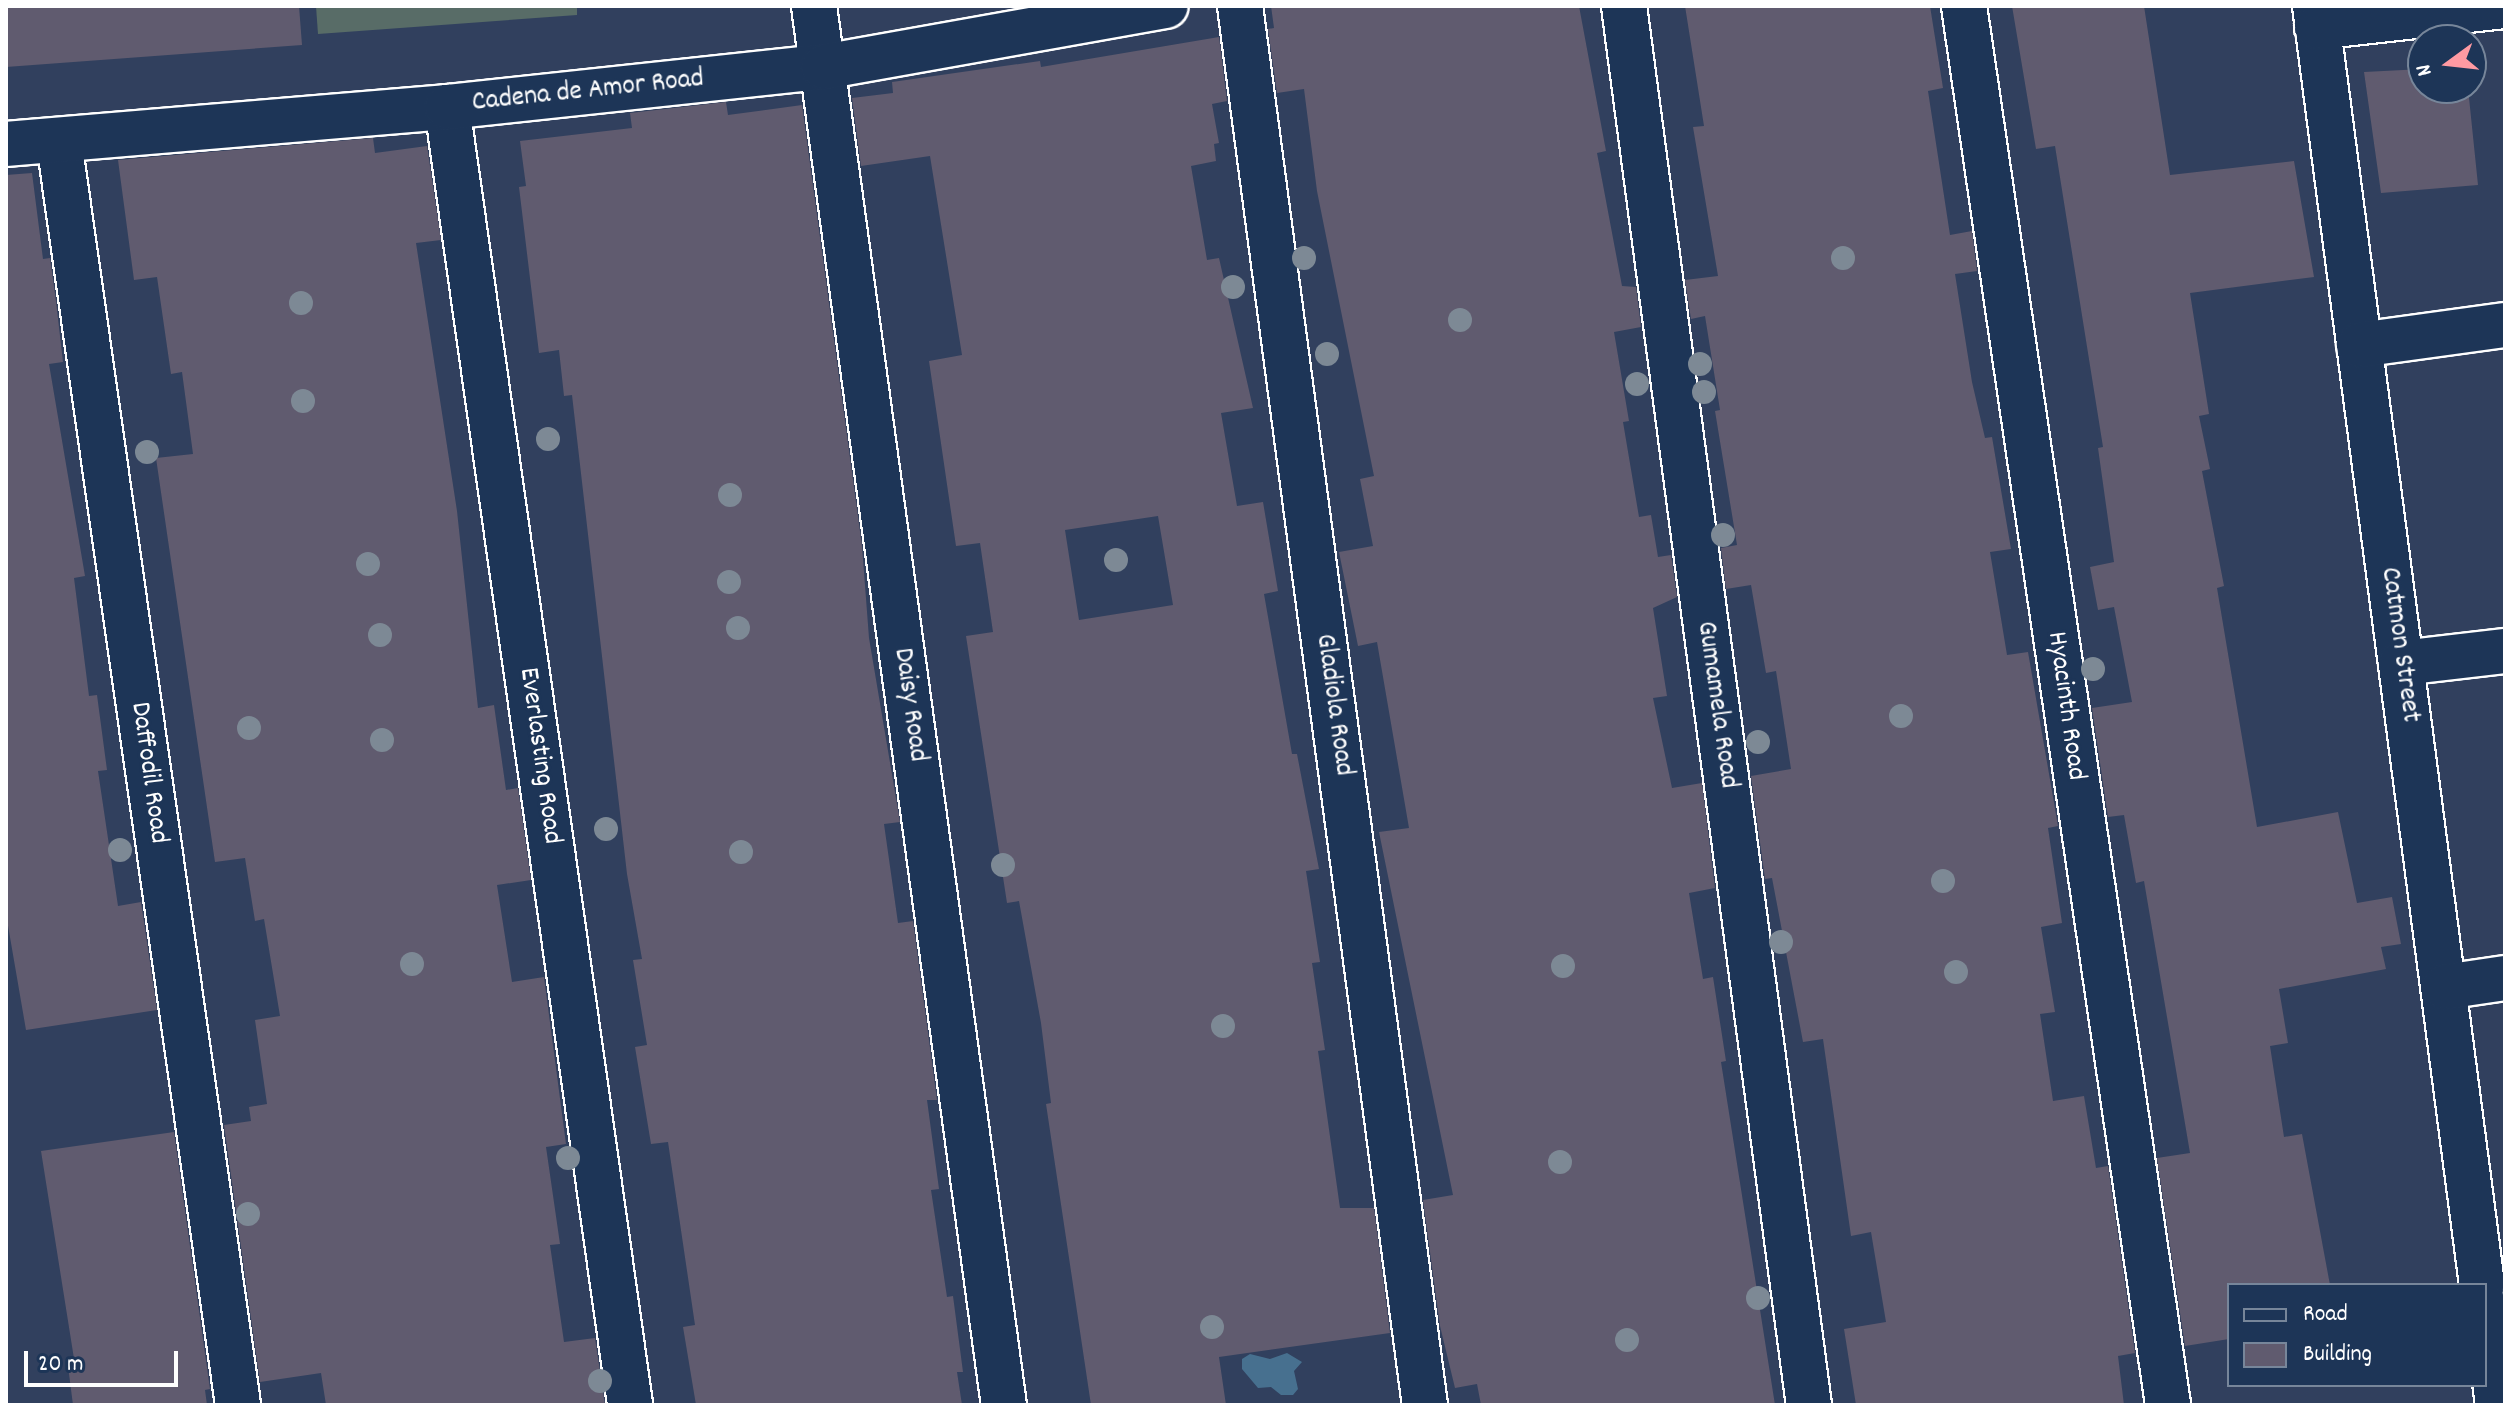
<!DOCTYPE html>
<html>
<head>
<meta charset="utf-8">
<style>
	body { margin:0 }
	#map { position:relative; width:2511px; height:1411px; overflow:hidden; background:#31405e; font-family:Dekko,sans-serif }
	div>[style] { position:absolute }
	.green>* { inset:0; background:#586c67 }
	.water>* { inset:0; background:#47708f }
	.building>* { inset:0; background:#605b6f }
	.roads { filter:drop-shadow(2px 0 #fff) drop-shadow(-2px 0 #fff) drop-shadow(0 2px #fff) drop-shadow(0 -2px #fff) }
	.minor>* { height:44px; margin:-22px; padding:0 22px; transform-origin:22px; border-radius:22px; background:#1d3557 }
	.trees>* { width:24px; height:24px; margin:-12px; border-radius:50%; background:#7d8995 }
	span { translate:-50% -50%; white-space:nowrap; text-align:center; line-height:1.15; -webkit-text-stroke:6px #1d3557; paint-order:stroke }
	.street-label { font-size:28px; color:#fff }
	.frame { position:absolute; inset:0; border:8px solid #fff; pointer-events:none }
	.legend { position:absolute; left:2227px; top:1283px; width:260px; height:104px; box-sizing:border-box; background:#1d3557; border:2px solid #77869a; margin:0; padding:10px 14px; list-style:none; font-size:24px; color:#fff }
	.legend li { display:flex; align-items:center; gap:16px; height:40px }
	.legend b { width:40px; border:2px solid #77869a }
	.north { position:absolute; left:2407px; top:24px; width:80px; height:80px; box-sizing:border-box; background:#1d3557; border:2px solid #77869a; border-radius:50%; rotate:255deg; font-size:22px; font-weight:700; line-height:32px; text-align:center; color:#fff }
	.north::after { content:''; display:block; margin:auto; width:28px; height:36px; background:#ff9aa2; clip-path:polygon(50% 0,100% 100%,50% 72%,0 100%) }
	.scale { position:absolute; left:24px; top:1351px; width:154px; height:36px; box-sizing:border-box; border:4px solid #fff; border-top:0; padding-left:10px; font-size:24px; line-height:28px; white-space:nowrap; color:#fff; -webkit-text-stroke:6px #1d3557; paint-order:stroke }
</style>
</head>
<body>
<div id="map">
	<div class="green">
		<i style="clip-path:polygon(316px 6px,577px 6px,577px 15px,318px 34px)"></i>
	</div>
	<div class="water">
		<i style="clip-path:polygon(1287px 1353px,1302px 1362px,1294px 1371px,1298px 1389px,1293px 1395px,1281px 1395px,1271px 1387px,1258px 1388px,1242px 1369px,1242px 1359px,1250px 1354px,1270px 1359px)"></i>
	</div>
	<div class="building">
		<i style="clip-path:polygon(6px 6px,299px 6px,302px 45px,6px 67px)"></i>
		<i style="clip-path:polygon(1271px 6px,1579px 6px,1606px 151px,1597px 153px,1622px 286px,1636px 287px,1641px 327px,1614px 332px,1629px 421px,1623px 422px,1639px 517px,1651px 515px,1658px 557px,1671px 555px,1677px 597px,1653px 608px,1667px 696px,1653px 698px,1672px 788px,1702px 783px,1715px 888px,1689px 893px,1703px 979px,1713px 977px,1726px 1061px,1721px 1062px,1775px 1405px,1481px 1405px,1477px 1384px,1455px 1388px,1440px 1326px,1423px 1200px,1453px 1195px,1379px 832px,1409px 828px,1377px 642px,1358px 646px,1339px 552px,1373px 546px,1360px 479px,1374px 476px,1317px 191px,1304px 89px,1277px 93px,1268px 29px,1274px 28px)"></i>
		<i style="clip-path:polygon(1685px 6px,1930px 6px,1943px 88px,1928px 91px,1950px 235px,1972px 231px,1977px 271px,1955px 274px,1972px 382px,1985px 438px,1992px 437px,2011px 549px,1990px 552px,2007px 655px,2028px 652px,2058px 826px,2048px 828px,2062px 923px,2041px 927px,2055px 1012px,2040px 1014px,2053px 1101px,2084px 1096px,2096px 1168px,2108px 1166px,2135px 1353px,2118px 1356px,2124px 1405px,1856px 1405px,1844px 1329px,1886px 1322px,1871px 1232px,1851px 1236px,1823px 1039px,1803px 1042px,1772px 878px,1765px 879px,1751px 776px,1791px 769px,1776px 671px,1766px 673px,1751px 585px,1726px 589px,1721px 548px,1737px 545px,1715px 411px,1720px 410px,1705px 316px,1691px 319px,1685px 280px,1718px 276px,1693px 127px,1704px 126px)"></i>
		<i style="clip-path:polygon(2012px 6px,2144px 6px,2170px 175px,2294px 161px,2314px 277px,2190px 293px,2209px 414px,2199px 416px,2210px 469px,2202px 471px,2224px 586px,2217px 588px,2257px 827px,2338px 812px,2357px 903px,2392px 897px,2401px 944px,2381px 947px,2386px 969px,2279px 989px,2288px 1043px,2270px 1046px,2284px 1137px,2302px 1134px,2330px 1285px,2229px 1285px,2229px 1339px,2185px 1346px,2157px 1158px,2190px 1153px,2144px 881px,2136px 883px,2124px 815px,2108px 817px,2092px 708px,2132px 702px,2114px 607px,2098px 610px,2090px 567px,2114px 562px,2098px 448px,2103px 447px,2055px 146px,2036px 149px)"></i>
		<i style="clip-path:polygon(evenodd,1219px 37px,1227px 101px,1212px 104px,1219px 143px,1214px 144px,1216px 161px,1191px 166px,1207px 260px,1219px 258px,1253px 408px,1221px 413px,1237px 506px,1263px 502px,1278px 591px,1264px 594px,1292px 754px,1297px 754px,1319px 869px,1306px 871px,1320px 962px,1312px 963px,1325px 1050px,1318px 1051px,1340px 1208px,1374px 1208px,1390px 1333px,1219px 1357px,1226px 1405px,1091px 1405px,1046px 1104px,1051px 1103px,1041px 1023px,1019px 901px,1007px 903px,966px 636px,993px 632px,980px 543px,956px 546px,929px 361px,962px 355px,930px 156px,861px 166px,852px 98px,893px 93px,892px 82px,1040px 61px,1041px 67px,1219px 37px,1158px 516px,1173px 605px,1079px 620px,1065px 530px,1158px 516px)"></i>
		<i style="clip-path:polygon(2423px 69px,2423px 88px,2468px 88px,2478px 185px,2381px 193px,2364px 72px)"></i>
		<i style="clip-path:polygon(726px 102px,728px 115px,802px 105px,862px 546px,869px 638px,900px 822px,884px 824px,898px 923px,913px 921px,937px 1100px,927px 1100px,939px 1189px,931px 1190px,947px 1297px,953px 1296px,963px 1372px,957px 1372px,962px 1405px,696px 1405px,683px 1327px,695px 1325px,668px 1142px,651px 1144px,635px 1047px,647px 1045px,633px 960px,642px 959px,627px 874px,572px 395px,564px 396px,559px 350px,539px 353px,519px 187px,526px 186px,520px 141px,632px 128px,630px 113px)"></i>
		<i style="clip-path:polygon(373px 138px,375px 153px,427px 146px,441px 240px,416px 243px,457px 511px,478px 708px,494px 705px,506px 790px,518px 788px,531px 880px,497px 885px,512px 982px,544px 977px,566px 1144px,546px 1147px,560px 1244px,550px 1245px,564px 1342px,595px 1338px,605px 1405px,326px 1405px,321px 1373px,260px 1382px,224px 1125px,251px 1121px,249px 1107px,267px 1104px,255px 1020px,280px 1016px,264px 919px,255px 921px,245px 858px,215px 862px,156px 458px,193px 454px,182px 372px,171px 374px,157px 277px,134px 280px,118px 160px)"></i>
		<i style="clip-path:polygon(32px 173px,43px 259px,50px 258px,56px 301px,63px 362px,49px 364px,85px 576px,74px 578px,89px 696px,97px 695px,107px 770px,98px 771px,118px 906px,141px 902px,157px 1010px,26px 1030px,6px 914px,6px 175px)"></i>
		<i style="clip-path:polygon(174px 1132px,210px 1389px,205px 1390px,207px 1405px,73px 1405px,68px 1366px,75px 1365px,41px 1151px)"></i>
	</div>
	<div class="roads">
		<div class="minor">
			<i style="left:814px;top:6px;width:1412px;rotate:82.27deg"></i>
			<i style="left:1240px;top:6px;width:1411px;rotate:82.47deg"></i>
			<i style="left:1624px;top:6px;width:1411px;rotate:82.47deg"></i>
			<i style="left:1964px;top:6px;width:1414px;rotate:81.7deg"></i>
			<i style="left:2315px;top:6px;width:1290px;rotate:82.56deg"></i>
			<i style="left:2317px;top:27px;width:189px;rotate:-6.4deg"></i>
			<i style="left:447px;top:107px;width:1311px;rotate:81.97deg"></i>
			<i style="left:59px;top:142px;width:1276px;rotate:81.93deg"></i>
			<i style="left:6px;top:144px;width:443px;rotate:-4.8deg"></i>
			<i style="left:447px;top:107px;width:378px;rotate:-6.1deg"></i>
			<i style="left:823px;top:67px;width:348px;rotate:-10.1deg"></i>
			<i style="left:2359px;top:345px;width:147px;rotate:-7.8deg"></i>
			<i style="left:2401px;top:663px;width:105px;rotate:-6.6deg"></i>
			<i style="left:2444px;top:987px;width:62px;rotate:-8.4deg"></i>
			<i style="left:2485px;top:1306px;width:100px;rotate:82.5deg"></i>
		</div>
	</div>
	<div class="trees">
		<i style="left:1304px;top:258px"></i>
		<i style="left:1843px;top:258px"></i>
		<i style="left:1233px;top:287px"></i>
		<i style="left:301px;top:303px"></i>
		<i style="left:1460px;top:320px"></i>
		<i style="left:1327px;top:354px"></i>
		<i style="left:1700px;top:364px"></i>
		<i style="left:1637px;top:384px"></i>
		<i style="left:1704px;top:392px"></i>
		<i style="left:303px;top:401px"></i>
		<i style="left:548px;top:439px"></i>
		<i style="left:147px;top:452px"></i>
		<i style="left:730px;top:495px"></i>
		<i style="left:1723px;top:535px"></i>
		<i style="left:1116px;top:560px"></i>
		<i style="left:368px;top:564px"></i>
		<i style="left:729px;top:582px"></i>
		<i style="left:738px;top:628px"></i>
		<i style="left:380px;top:635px"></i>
		<i style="left:2093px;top:669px"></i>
		<i style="left:1901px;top:716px"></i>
		<i style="left:249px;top:728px"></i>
		<i style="left:382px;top:740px"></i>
		<i style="left:1758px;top:742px"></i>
		<i style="left:606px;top:829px"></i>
		<i style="left:120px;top:850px"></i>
		<i style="left:741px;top:852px"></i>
		<i style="left:1003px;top:865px"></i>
		<i style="left:1943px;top:881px"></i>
		<i style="left:1781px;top:942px"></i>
		<i style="left:412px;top:964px"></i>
		<i style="left:1563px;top:966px"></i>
		<i style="left:1956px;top:972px"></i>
		<i style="left:1223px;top:1026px"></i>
		<i style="left:568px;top:1158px"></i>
		<i style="left:1560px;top:1162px"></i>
		<i style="left:248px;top:1214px"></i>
		<i style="left:1758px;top:1298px"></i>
		<i style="left:1212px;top:1327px"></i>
		<i style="left:1627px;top:1340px"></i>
		<i style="left:600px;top:1381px"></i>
	</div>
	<div class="street-label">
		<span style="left:588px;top:92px;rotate:-6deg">Cadena de Amor Road</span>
		<span style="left:2399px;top:645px;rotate:82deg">Catmon Street</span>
		<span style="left:909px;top:705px;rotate:82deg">Daisy Road</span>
		<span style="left:1333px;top:705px;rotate:82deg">Gladiola Road</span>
		<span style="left:1716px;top:705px;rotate:82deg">Gumamela Road</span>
		<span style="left:2065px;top:706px;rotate:82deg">Hyacinth Road</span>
		<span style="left:539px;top:756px;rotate:82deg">Everlasting Road</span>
		<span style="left:148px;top:773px;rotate:82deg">Daffodil Road</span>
	</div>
	<div class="frame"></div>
	<ul class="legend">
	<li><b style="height:10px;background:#1d3557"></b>Road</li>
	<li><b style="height:22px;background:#605b6f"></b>Building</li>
	</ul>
	<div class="north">N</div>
	<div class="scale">20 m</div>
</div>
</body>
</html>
